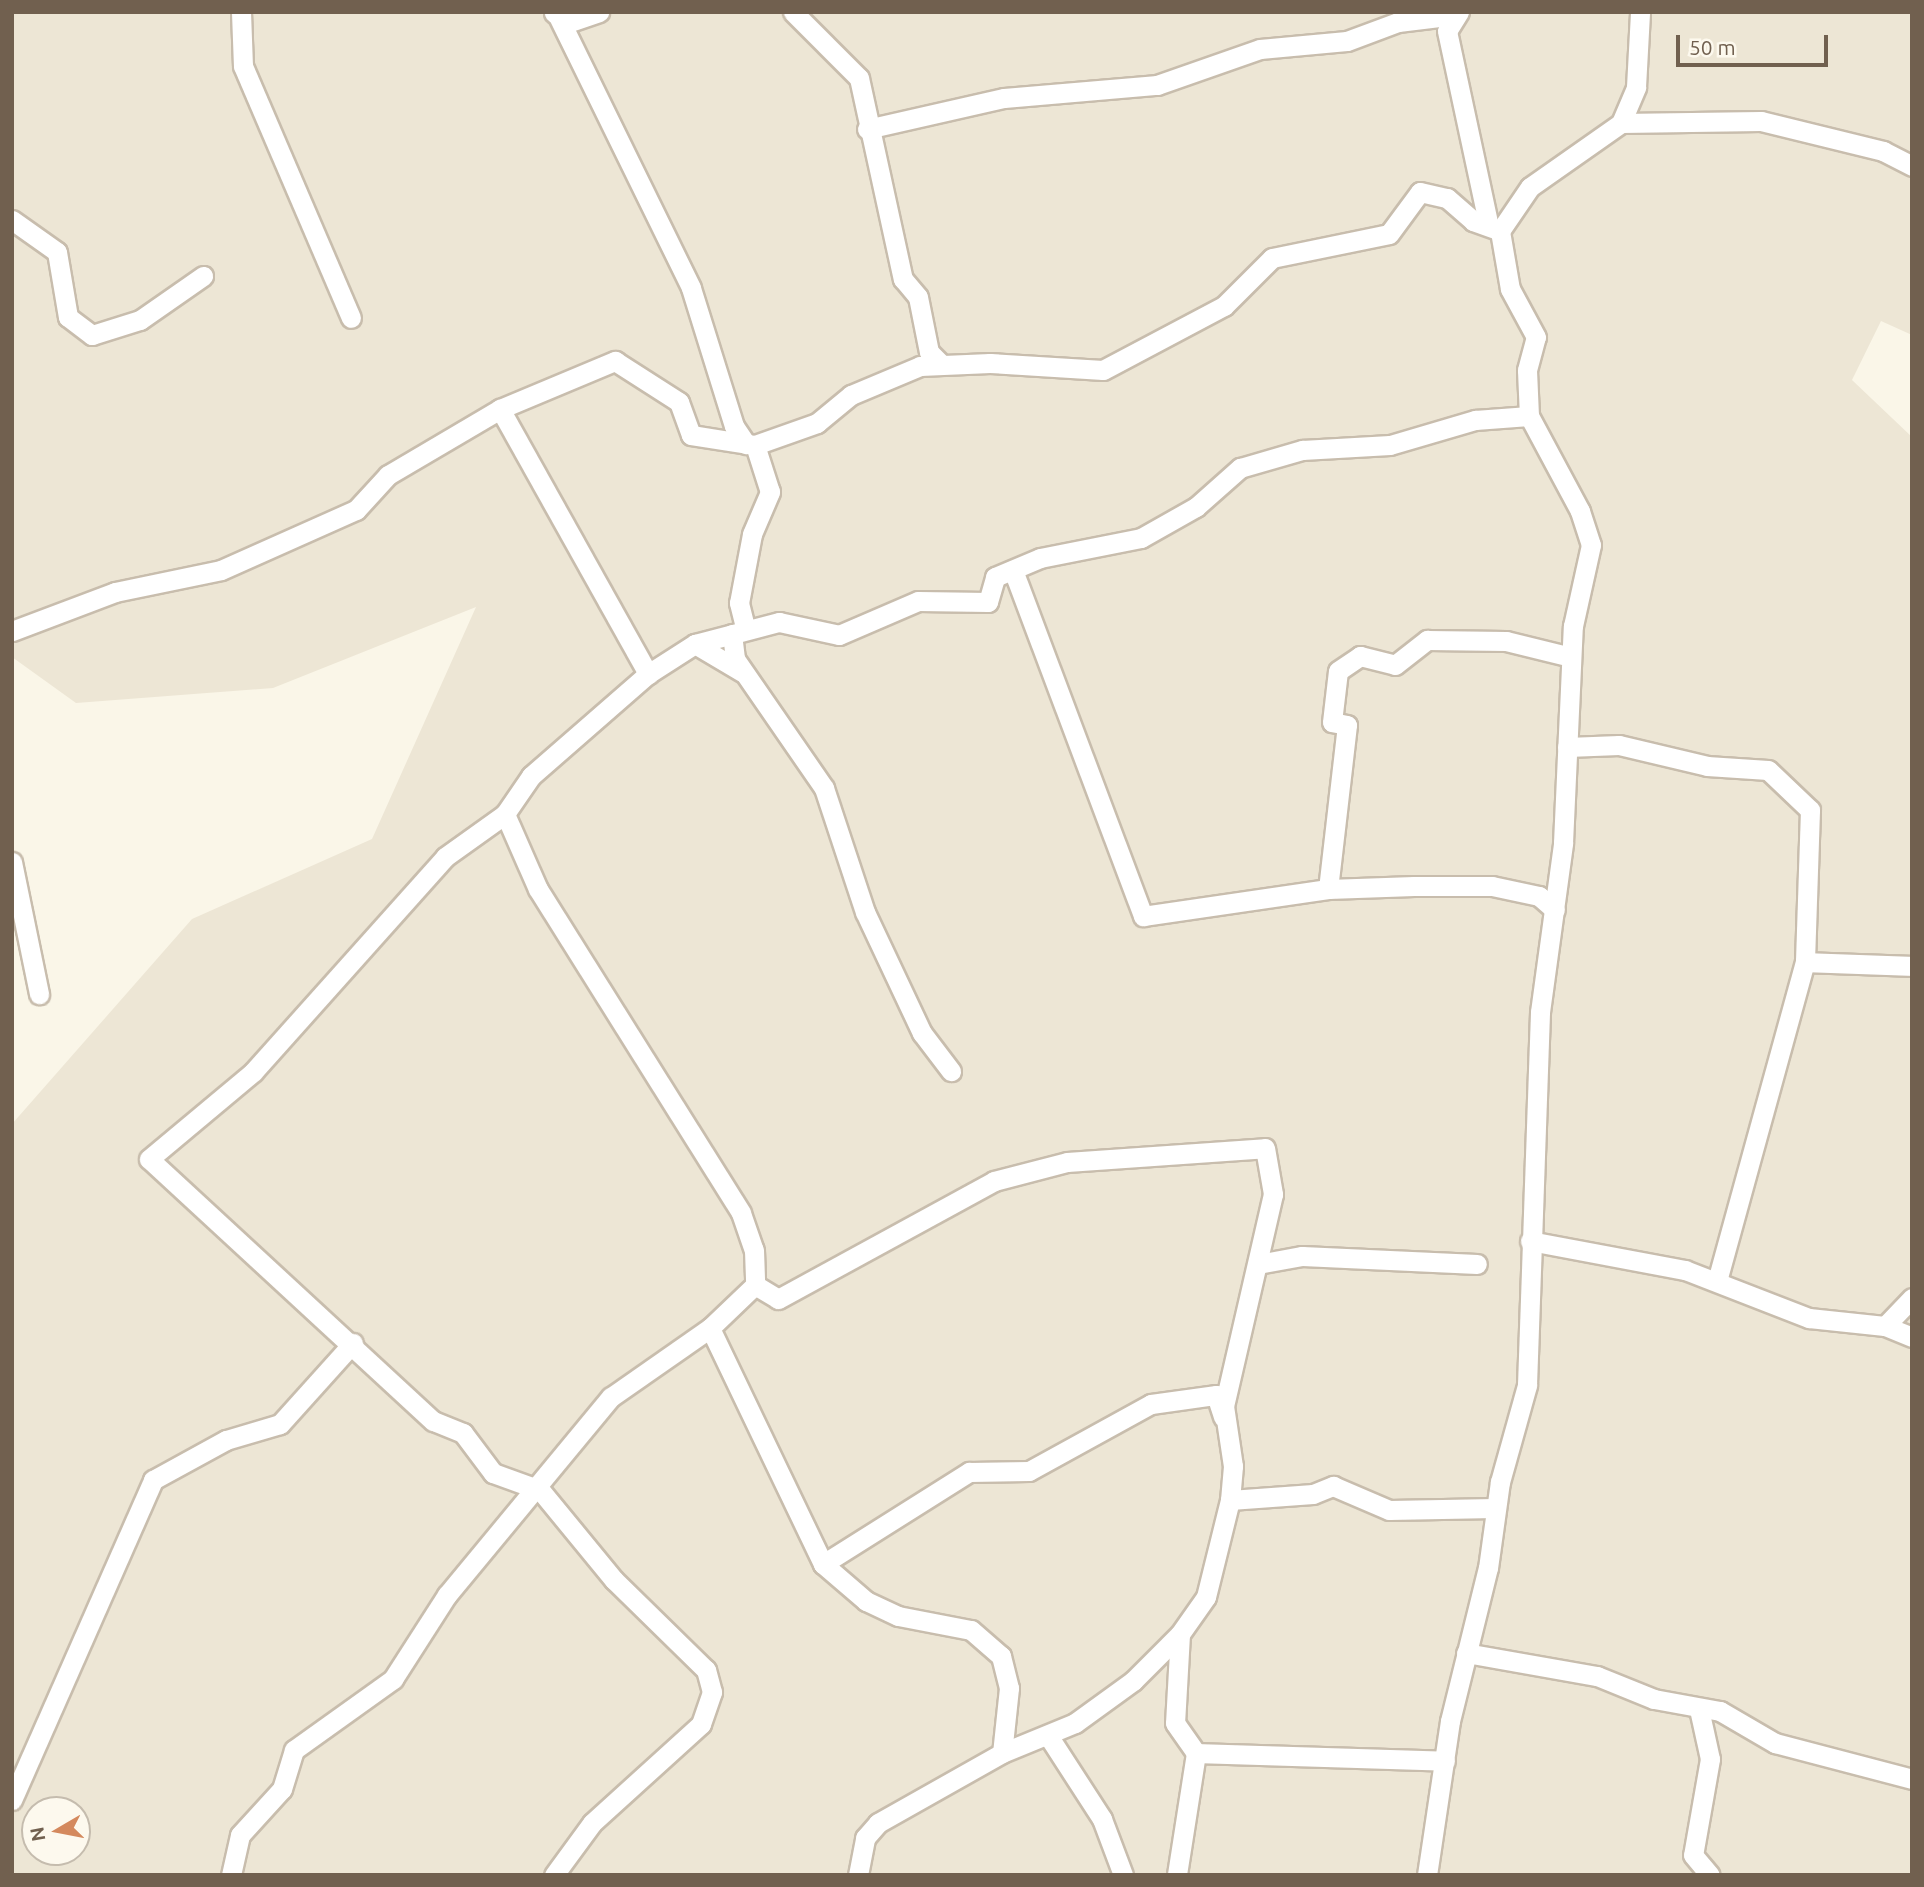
<!DOCTYPE html>
<html>
<head>
<meta charset="utf-8">
<style>
	body { margin:0 }
	#map { position:relative; width:1924px; height:1887px; overflow:hidden; background:#faf6e8; font-family:Ubuntu,sans-serif }
	div>[style] { position:absolute }
	.residential>* { inset:0; background:#ede6d5 }
	.roads { filter:drop-shadow(2px 0 #c8bdad) drop-shadow(-2px 0 #c8bdad) drop-shadow(0 2px #c8bdad) drop-shadow(0 -2px #c8bdad) }
	.minor>* { height:19px; margin:-9.5px; padding:0 9.5px; transform-origin:9.5px; border-radius:9.5px; background:#fff }
	span { translate:-50% -50%; white-space:nowrap; text-align:center; line-height:1.15; -webkit-text-stroke:6px #fdf9ee; paint-order:stroke }
	.frame { position:absolute; inset:0; border:14px solid #71604f; pointer-events:none }
	.north { position:absolute; left:21px; top:1796px; width:70px; height:70px; box-sizing:border-box; background:#fdf9ee; border:2px solid #c5bcae; border-radius:50%; rotate:260deg; font-size:19px; font-weight:700; line-height:28px; text-align:center; color:#71604f }
	.north::after { content:''; display:block; margin:auto; width:24px; height:32px; background:#d4895d; clip-path:polygon(50% 0,100% 100%,50% 72%,0 100%) }
	.scale { position:absolute; left:1676px; top:35px; width:152px; height:32px; box-sizing:border-box; border:4px solid #71604f; border-top:0; padding-left:9px; font-size:21px; line-height:24px; white-space:nowrap; color:#71604f; -webkit-text-stroke:5px #fdf9ee; paint-order:stroke }
</style>
</head>
<body>
<div id="map">
	<div class="residential">
		<i style="clip-path:polygon(evenodd,12px 12px,1912px 12px,1912px 335px,1881px 321px,1852px 380px,1912px 437px,1912px 1875px,12px 1875px,12px 1124px,192px 919px,372px 839px,476px 607px,273px 688px,76px 703px,12px 657px,12px 12px,35px 1810px,77px 1810px,77px 1852px,35px 1852px,35px 1810px)"></i>
	</div>
	<div class="roads">
		<div class="minor">
			<i style="left:241px;top:12px;width:54px;rotate:87.9deg"></i>
			<i style="left:243px;top:66px;width:274px;rotate:66.8deg"></i>
			<i style="left:556px;top:12px;width:307px;rotate:63.9deg"></i>
			<i style="left:691px;top:288px;width:145px;rotate:72.7deg"></i>
			<i style="left:734px;top:426px;width:22px;rotate:56deg"></i>
			<i style="left:793px;top:12px;width:93px;rotate:45deg"></i>
			<i style="left:859px;top:78px;width:206px;rotate:77.7deg"></i>
			<i style="left:903px;top:279px;width:23px;rotate:50deg"></i>
			<i style="left:918px;top:297px;width:56px;rotate:78.7deg"></i>
			<i style="left:929px;top:352px;width:17px;rotate:45deg"></i>
			<i style="left:1459px;top:12px;width:22px;rotate:122deg"></i>
			<i style="left:1447px;top:31px;width:196px;rotate:77.9deg"></i>
			<i style="left:554px;top:13px;width:18px;rotate:29deg"></i>
			<i style="left:570px;top:22px;width:31px;rotate:-19deg"></i>
			<i style="left:1621px;top:123px;width:140px;rotate:-0.8deg"></i>
			<i style="left:1761px;top:121px;width:126px;rotate:13.8deg"></i>
			<i style="left:1883px;top:151px;width:33px;rotate:27deg"></i>
			<i style="left:867px;top:129px;width:140px;rotate:-12.8deg"></i>
			<i style="left:1004px;top:98px;width:154px;rotate:-4.9deg"></i>
			<i style="left:1157px;top:85px;width:109px;rotate:-19.3deg"></i>
			<i style="left:1260px;top:49px;width:87px;rotate:-5.3deg"></i>
			<i style="left:1347px;top:41px;width:54px;rotate:-20.4deg"></i>
			<i style="left:1398px;top:22px;width:58px;rotate:-6.9deg"></i>
			<i style="left:12px;top:220px;width:55px;rotate:35.4deg"></i>
			<i style="left:57px;top:252px;width:66px;rotate:80.4deg"></i>
			<i style="left:68px;top:317px;width:30px;rotate:37deg"></i>
			<i style="left:92px;top:335px;width:50px;rotate:-17.4deg"></i>
			<i style="left:140px;top:320px;width:77px;rotate:-34.9deg"></i>
			<i style="left:500px;top:409px;width:304px;rotate:60.8deg"></i>
			<i style="left:1013px;top:570px;width:370px;rotate:69.4deg"></i>
			<i style="left:1143px;top:916px;width:187px;rotate:-8.3deg"></i>
			<i style="left:1328px;top:889px;width:86px;rotate:-2deg"></i>
			<i style="left:1414px;top:886px;width:78px"></i>
			<i style="left:1492px;top:886px;width:48px;rotate:12deg"></i>
			<i style="left:1539px;top:896px;width:21px;rotate:41deg"></i>
			<i style="left:745px;top:627px;width:25px;rotate:-104deg"></i>
			<i style="left:739px;top:603px;width:70px;rotate:-79.3deg"></i>
			<i style="left:752px;top:534px;width:46px;rotate:-66.8deg"></i>
			<i style="left:770px;top:492px;width:49px;rotate:-107.7deg"></i>
			<i style="left:12px;top:631px;width:110px;rotate:-20.7deg"></i>
			<i style="left:115px;top:592px;width:108px;rotate:-11.7deg"></i>
			<i style="left:221px;top:570px;width:148px;rotate:-24deg"></i>
			<i style="left:356px;top:510px;width:47px;rotate:-47.6deg"></i>
			<i style="left:388px;top:475px;width:130px;rotate:-30.5deg"></i>
			<i style="left:500px;top:409px;width:125px;rotate:-22.7deg"></i>
			<i style="left:615px;top:361px;width:76px;rotate:32.6deg"></i>
			<i style="left:679px;top:402px;width:35px;rotate:70deg"></i>
			<i style="left:691px;top:435px;width:65px;rotate:8.9deg"></i>
			<i style="left:755px;top:445px;width:66px;rotate:-19.5deg"></i>
			<i style="left:817px;top:423px;width:44px;rotate:-39.5deg"></i>
			<i style="left:851px;top:395px;width:75px;rotate:-22.8deg"></i>
			<i style="left:920px;top:366px;width:70px;rotate:-2.5deg"></i>
			<i style="left:990px;top:363px;width:113px;rotate:3.5deg"></i>
			<i style="left:1103px;top:370px;width:137px;rotate:-27.9deg"></i>
			<i style="left:1224px;top:306px;width:68px;rotate:-45deg"></i>
			<i style="left:1272px;top:258px;width:119px;rotate:-11.6deg"></i>
			<i style="left:1389px;top:234px;width:52px;rotate:-53.6deg"></i>
			<i style="left:1420px;top:192px;width:28px;rotate:13deg"></i>
			<i style="left:1447px;top:198px;width:35px;rotate:41deg"></i>
			<i style="left:1473px;top:221px;width:29px;rotate:20deg"></i>
			<i style="left:732px;top:634px;width:25px;rotate:83deg"></i>
			<i style="left:735px;top:659px;width:157px;rotate:55.4deg"></i>
			<i style="left:824px;top:788px;width:131px;rotate:71.7deg"></i>
			<i style="left:865px;top:912px;width:134px;rotate:64.8deg"></i>
			<i style="left:922px;top:1033px;width:48px;rotate:52.7deg"></i>
			<i style="left:695px;top:644px;width:55px;rotate:30.8deg"></i>
			<i style="left:1567px;top:747px;width:52px;rotate:-2.2deg"></i>
			<i style="left:1619px;top:745px;width:90px;rotate:13.4deg"></i>
			<i style="left:1707px;top:766px;width:61px;rotate:3.8deg"></i>
			<i style="left:1768px;top:770px;width:58px;rotate:43.6deg"></i>
			<i style="left:1810px;top:810px;width:152px;rotate:91.9deg"></i>
			<i style="left:1805px;top:962px;width:107px;rotate:2.1deg"></i>
			<i style="left:505px;top:814px;width:82px;rotate:66.3deg"></i>
			<i style="left:538px;top:889px;width:382px;rotate:57.9deg"></i>
			<i style="left:741px;top:1213px;width:39px;rotate:71deg"></i>
			<i style="left:754px;top:1250px;width:35px;rotate:88deg"></i>
			<i style="left:755px;top:1285px;width:62px;rotate:136.3deg"></i>
			<i style="left:710px;top:1328px;width:262px;rotate:64.4deg"></i>
			<i style="left:823px;top:1564px;width:57px;rotate:40.7deg"></i>
			<i style="left:866px;top:1601px;width:35px;rotate:25deg"></i>
			<i style="left:898px;top:1616px;width:74px;rotate:10.9deg"></i>
			<i style="left:971px;top:1630px;width:40px;rotate:41deg"></i>
			<i style="left:1001px;top:1656px;width:33px;rotate:76deg"></i>
			<i style="left:1009px;top:1688px;width:65px;rotate:96.1deg"></i>
			<i style="left:12px;top:862px;width:135px;rotate:78.4deg"></i>
			<i style="left:1328px;top:889px;width:165px;rotate:-83.4deg"></i>
			<i style="left:1347px;top:725px;width:15px;rotate:-169deg"></i>
			<i style="left:1332px;top:722px;width:51px;rotate:-83.3deg"></i>
			<i style="left:1338px;top:671px;width:27px;rotate:-34deg"></i>
			<i style="left:1360px;top:656px;width:36px;rotate:14deg"></i>
			<i style="left:1395px;top:665px;width:41px;rotate:-38deg"></i>
			<i style="left:1427px;top:640px;width:79px;rotate:0.7deg"></i>
			<i style="left:1506px;top:641px;width:67px;rotate:13.8deg"></i>
			<i style="left:1530px;top:1241px;width:158px;rotate:10.6deg"></i>
			<i style="left:1685px;top:1270px;width:133px;rotate:21.2deg"></i>
			<i style="left:1809px;top:1318px;width:76px;rotate:6deg"></i>
			<i style="left:1885px;top:1326px;width:29px;rotate:22deg"></i>
			<i style="left:1258px;top:1264px;width:45px;rotate:-10.3deg"></i>
			<i style="left:1302px;top:1256px;width:175px;rotate:2.6deg"></i>
			<i style="left:1717px;top:1281px;width:331px;rotate:-74.6deg"></i>
			<i style="left:755px;top:1285px;width:27px;rotate:31deg"></i>
			<i style="left:778px;top:1299px;width:246px;rotate:-28.6deg"></i>
			<i style="left:994px;top:1181px;width:75px;rotate:-14.6deg"></i>
			<i style="left:1067px;top:1162px;width:198px;rotate:-4deg"></i>
			<i style="left:1265px;top:1148px;width:47px;rotate:80.1deg"></i>
			<i style="left:1273px;top:1194px;width:218px;rotate:103deg"></i>
			<i style="left:1224px;top:1406px;width:61px;rotate:81.5deg"></i>
			<i style="left:1233px;top:1466px;width:34px;rotate:95deg"></i>
			<i style="left:1230px;top:1500px;width:100px;rotate:103.9deg"></i>
			<i style="left:1206px;top:1597px;width:45px;rotate:125.1deg"></i>
			<i style="left:1180px;top:1634px;width:89px;rotate:93.2deg"></i>
			<i style="left:1175px;top:1723px;width:37px;rotate:55deg"></i>
			<i style="left:1196px;top:1753px;width:123px;rotate:98.9deg"></i>
			<i style="left:1885px;top:1326px;width:39px;rotate:-46deg"></i>
			<i style="left:1230px;top:1500px;width:83px;rotate:-4.1deg"></i>
			<i style="left:1313px;top:1494px;width:22px;rotate:-22deg"></i>
			<i style="left:1333px;top:1486px;width:61px;rotate:23.2deg"></i>
			<i style="left:1389px;top:1510px;width:106px;rotate:-1.1deg"></i>
			<i style="left:823px;top:1564px;width:173px;rotate:-32.2deg"></i>
			<i style="left:969px;top:1472px;width:60px;rotate:-1deg"></i>
			<i style="left:1029px;top:1471px;width:139px;rotate:-28.8deg"></i>
			<i style="left:1151px;top:1404px;width:66px;rotate:-7.9deg"></i>
			<i style="left:1216px;top:1395px;width:23px;rotate:72deg"></i>
			<i style="left:1466px;top:1653px;width:133px;rotate:10deg"></i>
			<i style="left:1597px;top:1676px;width:61px;rotate:22deg"></i>
			<i style="left:1654px;top:1699px;width:67px;rotate:10.3deg"></i>
			<i style="left:1720px;top:1711px;width:64px;rotate:30.2deg"></i>
			<i style="left:1775px;top:1743px;width:142px;rotate:14.7deg"></i>
			<i style="left:1699px;top:1709px;width:51px;rotate:77.6deg"></i>
			<i style="left:1710px;top:1759px;width:97px;rotate:100deg"></i>
			<i style="left:1693px;top:1855px;width:26px;rotate:50deg"></i>
			<i style="left:1049px;top:1737px;width:98px;rotate:57.1deg"></i>
			<i style="left:1102px;top:1819px;width:60px;rotate:69.4deg"></i>
			<i style="left:1196px;top:1753px;width:249px;rotate:1.8deg"></i>
			<i style="left:12px;top:1800px;width:350px;rotate:-66.2deg"></i>
			<i style="left:153px;top:1480px;width:83px;rotate:-28.7deg"></i>
			<i style="left:226px;top:1440px;width:56px;rotate:-16.5deg"></i>
			<i style="left:280px;top:1424px;width:109px;rotate:-48deg"></i>
			<i style="left:231px;top:1875px;width:41px;rotate:-77.3deg"></i>
			<i style="left:240px;top:1835px;width:62px;rotate:-47.6deg"></i>
			<i style="left:282px;top:1789px;width:41px;rotate:-72.9deg"></i>
			<i style="left:294px;top:1750px;width:122px;rotate:-35.6deg"></i>
			<i style="left:393px;top:1679px;width:100px;rotate:-57.3deg"></i>
			<i style="left:447px;top:1595px;width:257px;rotate:-50.4deg"></i>
			<i style="left:611px;top:1397px;width:121px;rotate:-34.9deg"></i>
			<i style="left:554px;top:1875px;width:64px;rotate:-53.8deg"></i>
			<i style="left:592px;top:1823px;width:147px;rotate:-42.2deg"></i>
			<i style="left:701px;top:1724px;width:34px;rotate:-71deg"></i>
			<i style="left:712px;top:1692px;width:23px;rotate:-105deg"></i>
			<i style="left:706px;top:1670px;width:129px;rotate:-135.6deg"></i>
			<i style="left:614px;top:1580px;width:117px;rotate:-129.4deg"></i>
			<i style="left:540px;top:1490px;width:50px;rotate:-160.1deg"></i>
			<i style="left:493px;top:1473px;width:50px;rotate:-126.9deg"></i>
			<i style="left:463px;top:1433px;width:32px;rotate:-158deg"></i>
			<i style="left:433px;top:1421px;width:386px;rotate:-137.3deg"></i>
			<i style="left:149px;top:1159px;width:136px;rotate:-39.9deg"></i>
			<i style="left:253px;top:1072px;width:288px;rotate:-48.2deg"></i>
			<i style="left:445px;top:857px;width:74px;rotate:-35.6deg"></i>
			<i style="left:505px;top:814px;width:46px;rotate:-55.6deg"></i>
			<i style="left:531px;top:776px;width:155px;rotate:-41.1deg"></i>
			<i style="left:648px;top:674px;width:56px;rotate:-32.6deg"></i>
			<i style="left:695px;top:644px;width:87px;rotate:-14.7deg"></i>
			<i style="left:779px;top:622px;width:61px;rotate:12.2deg"></i>
			<i style="left:839px;top:635px;width:86px;rotate:-23.3deg"></i>
			<i style="left:918px;top:601px;width:70px;rotate:0.8deg"></i>
			<i style="left:988px;top:602px;width:26px;rotate:-74deg"></i>
			<i style="left:995px;top:577px;width:49px;rotate:-22.9deg"></i>
			<i style="left:1040px;top:558px;width:103px;rotate:-11.2deg"></i>
			<i style="left:1141px;top:538px;width:63px;rotate:-29.4deg"></i>
			<i style="left:1196px;top:507px;width:59px;rotate:-41.6deg"></i>
			<i style="left:1240px;top:468px;width:65px;rotate:-16.2deg"></i>
			<i style="left:1302px;top:450px;width:88px;rotate:-3.3deg"></i>
			<i style="left:1390px;top:445px;width:89px;rotate:-16.4deg"></i>
			<i style="left:1475px;top:420px;width:54px;rotate:-4.2deg"></i>
			<i style="left:858px;top:1875px;width:38px;rotate:-79deg"></i>
			<i style="left:865px;top:1838px;width:20px;rotate:-49deg"></i>
			<i style="left:878px;top:1823px;width:142px;rotate:-29.4deg"></i>
			<i style="left:1002px;top:1753px;width:79px;rotate:-22.3deg"></i>
			<i style="left:1075px;top:1723px;width:72px;rotate:-35.9deg"></i>
			<i style="left:1133px;top:1681px;width:66px;rotate:-45deg"></i>
			<i style="left:1427px;top:1875px;width:156px;rotate:-81.5deg"></i>
			<i style="left:1450px;top:1721px;width:158px;rotate:-76.1deg"></i>
			<i style="left:1488px;top:1568px;width:87px;rotate:-82.1deg"></i>
			<i style="left:1500px;top:1482px;width:101px;rotate:-74.4deg"></i>
			<i style="left:1527px;top:1385px;width:373px;rotate:-88deg"></i>
			<i style="left:1540px;top:1012px;width:171px;rotate:-82.2deg"></i>
			<i style="left:1563px;top:843px;width:217px;rotate:-87.4deg"></i>
			<i style="left:1573px;top:626px;width:83px;rotate:-77.5deg"></i>
			<i style="left:1591px;top:545px;width:36px;rotate:-108deg"></i>
			<i style="left:1580px;top:511px;width:108px;rotate:-118.2deg"></i>
			<i style="left:1529px;top:416px;width:46px;rotate:-92.5deg"></i>
			<i style="left:1527px;top:370px;width:34px;rotate:-75deg"></i>
			<i style="left:1536px;top:337px;width:55px;rotate:-118.4deg"></i>
			<i style="left:1510px;top:289px;width:59px;rotate:-99.8deg"></i>
			<i style="left:1500px;top:231px;width:53px;rotate:-55.7deg"></i>
			<i style="left:1530px;top:187px;width:111px;rotate:-35.1deg"></i>
			<i style="left:1621px;top:123px;width:39px;rotate:-67deg"></i>
			<i style="left:1636px;top:87px;width:75px;rotate:-86.9deg"></i>
		</div>
	</div>
	<div class="frame"></div>
	<div class="north">N</div>
	<div class="scale">50 m</div>
</div>
</body>
</html>
